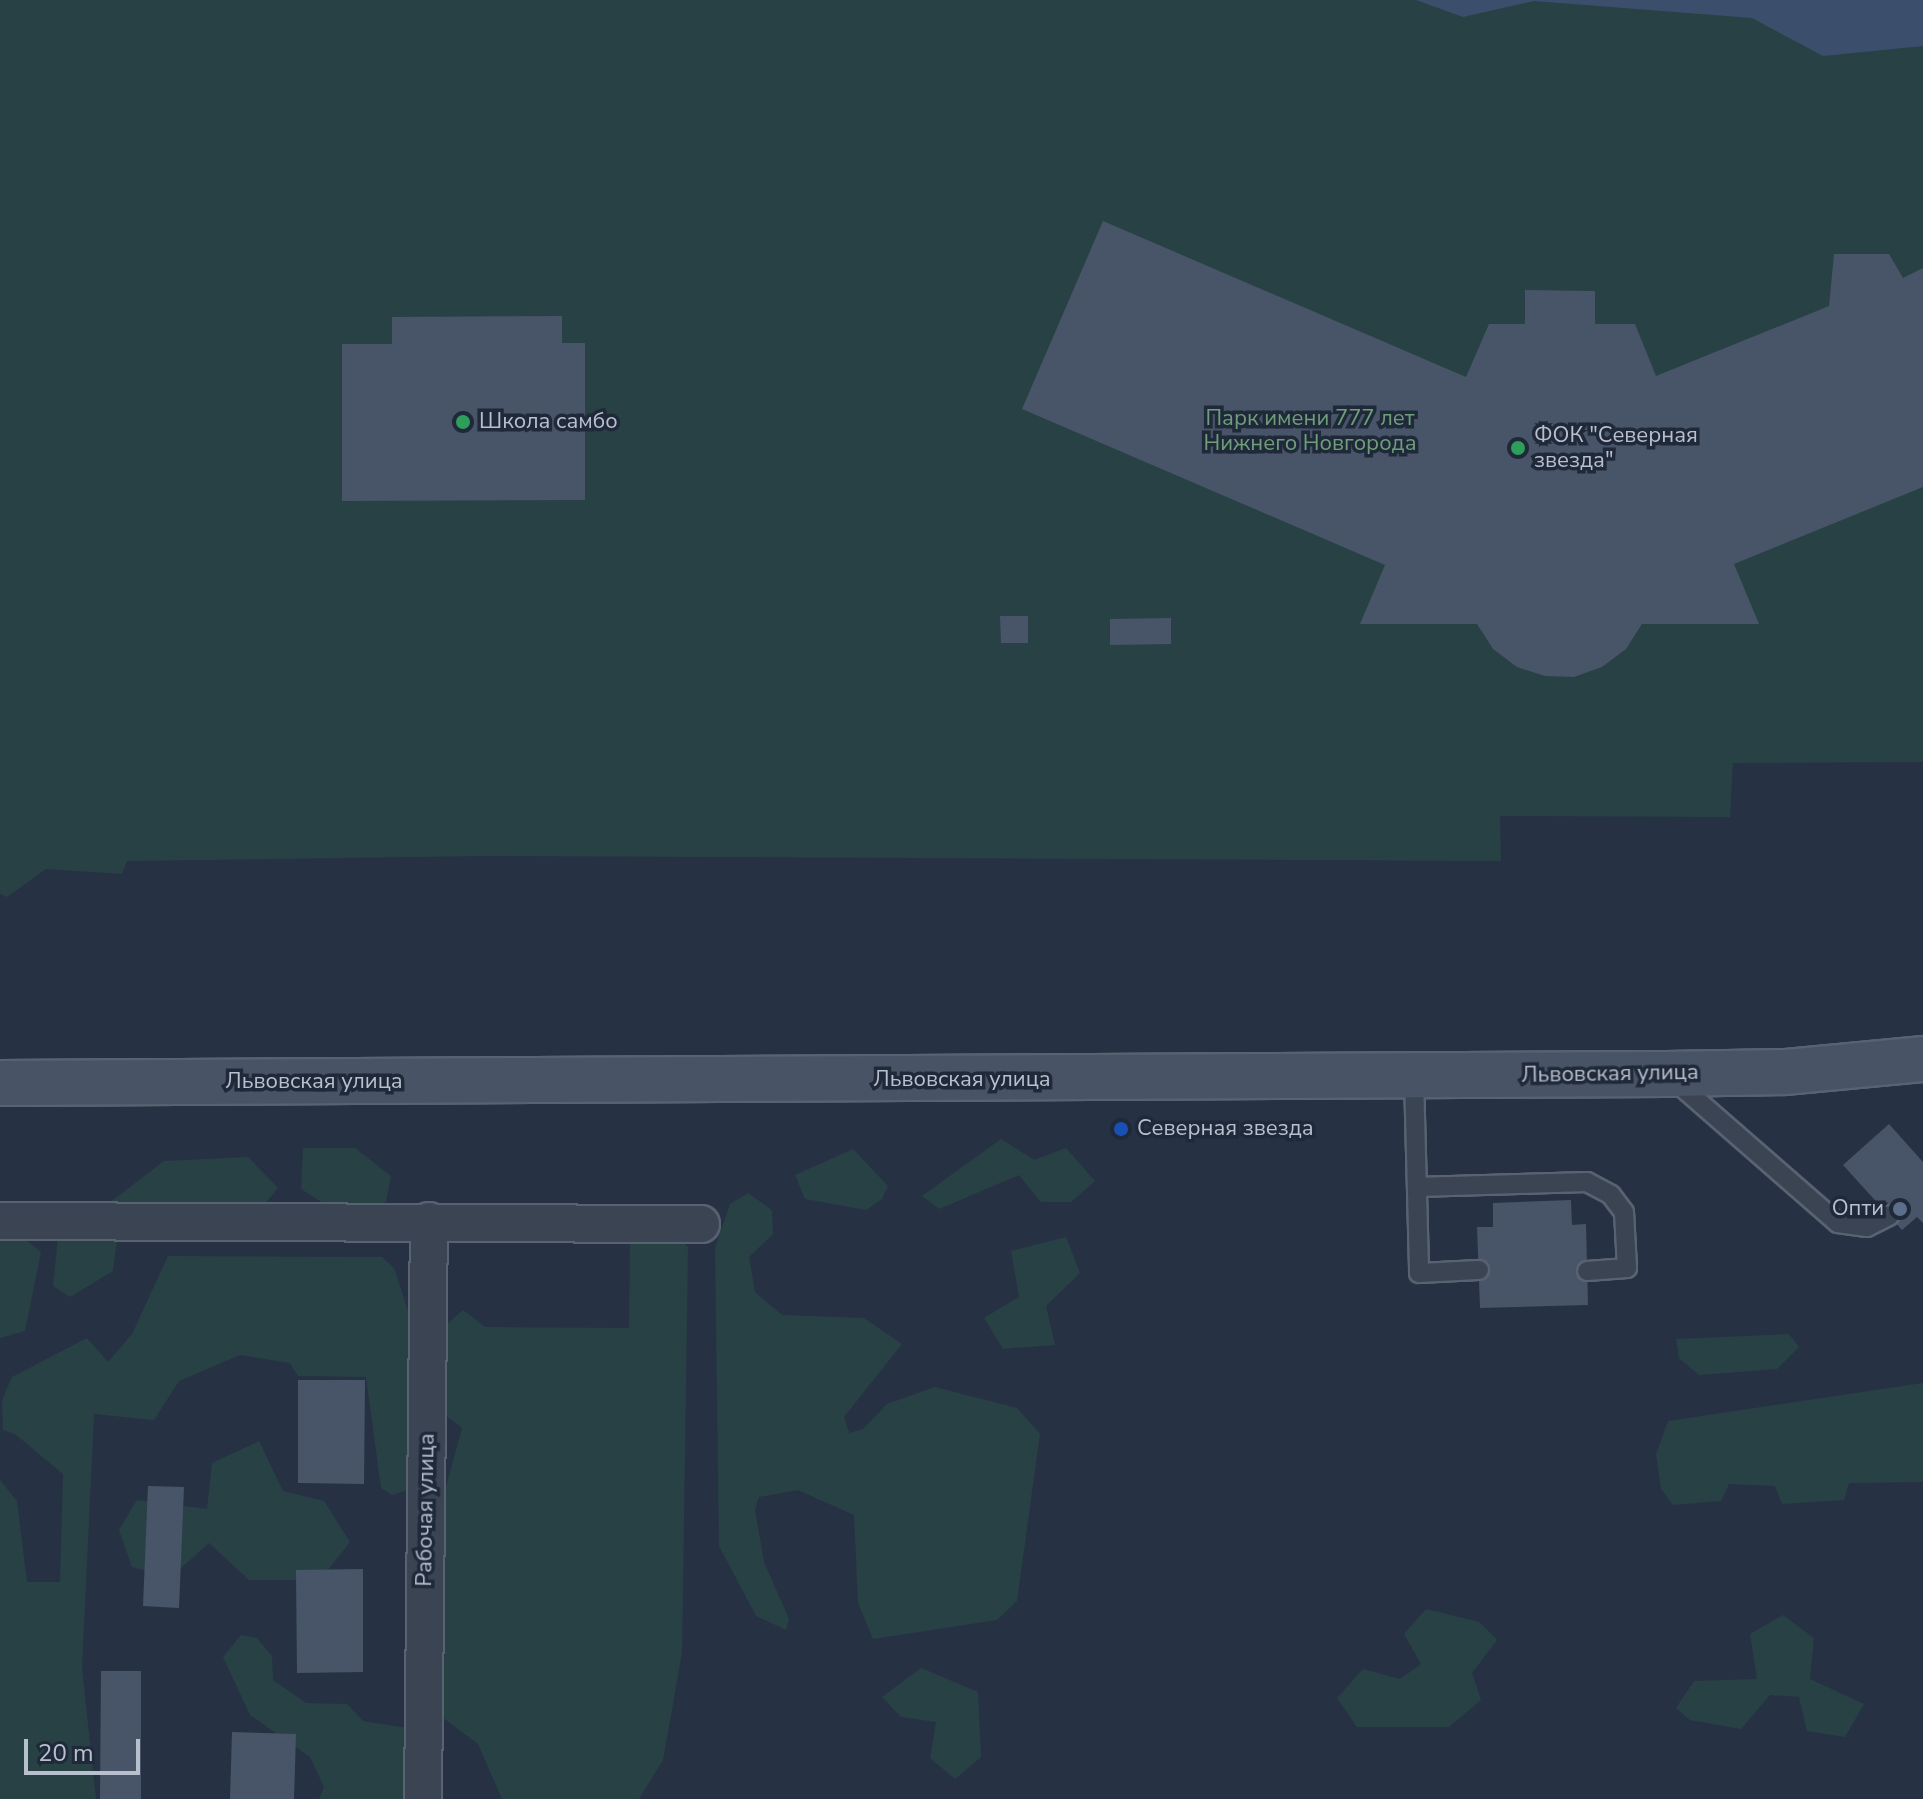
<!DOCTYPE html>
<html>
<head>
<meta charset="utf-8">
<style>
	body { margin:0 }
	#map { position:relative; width:1923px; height:1799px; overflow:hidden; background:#263244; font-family:"Nunito Sans",sans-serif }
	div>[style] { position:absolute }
	.green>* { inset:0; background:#284145 }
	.water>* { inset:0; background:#3b4f6d }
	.building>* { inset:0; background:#485468 }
	.roads { filter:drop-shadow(2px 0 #596271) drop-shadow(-2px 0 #596271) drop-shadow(0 2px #596271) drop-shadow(0 -2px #596271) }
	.service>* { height:18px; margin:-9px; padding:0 9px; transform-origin:9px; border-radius:9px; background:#3a4453 }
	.minor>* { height:36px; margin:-18px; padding:0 18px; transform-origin:18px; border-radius:18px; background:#3a4453 }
	.secondary>* { height:44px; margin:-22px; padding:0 22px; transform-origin:22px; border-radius:22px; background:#485366 }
	.dots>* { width:22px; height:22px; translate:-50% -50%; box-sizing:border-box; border:4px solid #1f2939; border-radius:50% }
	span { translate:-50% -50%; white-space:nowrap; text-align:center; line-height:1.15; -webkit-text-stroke:7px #1f2939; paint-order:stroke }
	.park-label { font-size:22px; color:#6e9f7a }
	.poi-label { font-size:22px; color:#b8bfcd }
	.left { translate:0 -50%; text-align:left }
	.right { translate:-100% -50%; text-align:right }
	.street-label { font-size:22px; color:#b8bfcd }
	.scale { position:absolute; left:24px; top:1739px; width:116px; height:36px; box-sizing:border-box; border:4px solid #b8bfcd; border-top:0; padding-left:10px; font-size:24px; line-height:28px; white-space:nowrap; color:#b8bfcd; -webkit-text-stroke:6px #1f2939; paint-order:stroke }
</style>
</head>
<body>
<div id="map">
	<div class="green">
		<i style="clip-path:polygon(0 0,1923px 0,1923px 762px,1733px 763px,1730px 817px,1500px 816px,1501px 861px,486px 856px,127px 861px,122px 874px,46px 869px,7px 897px,0 894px)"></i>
		<i style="clip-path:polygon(1001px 1139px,1034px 1160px,1066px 1148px,1095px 1181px,1071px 1202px,1041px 1202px,1019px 1175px,939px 1209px,922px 1196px)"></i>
		<i style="clip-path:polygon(303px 1148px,355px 1148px,391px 1176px,386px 1202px,340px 1214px,301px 1189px)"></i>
		<i style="clip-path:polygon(853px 1149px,888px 1186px,882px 1199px,866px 1210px,805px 1199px,795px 1175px)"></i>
		<i style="clip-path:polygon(248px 1157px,278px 1188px,247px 1225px,139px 1231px,117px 1241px,113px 1271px,70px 1297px,53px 1286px,58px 1238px,104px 1234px,109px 1203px,164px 1161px)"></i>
		<i style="clip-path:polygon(748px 1193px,772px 1210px,773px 1234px,749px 1257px,755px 1292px,782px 1315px,864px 1318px,902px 1344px,844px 1417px,849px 1433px,863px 1429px,887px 1404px,935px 1387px,1017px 1408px,1040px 1434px,1017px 1601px,997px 1620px,873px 1639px,858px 1603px,854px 1515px,798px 1490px,759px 1497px,755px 1510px,764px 1562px,789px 1619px,786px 1630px,756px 1616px,719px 1546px,715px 1248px,730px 1204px)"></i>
		<i style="clip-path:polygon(668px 1227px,688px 1247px,682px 1653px,663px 1760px,639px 1799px,502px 1799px,478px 1744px,442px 1717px,437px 1520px,462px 1428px,445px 1415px,446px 1325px,463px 1310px,485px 1327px,629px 1328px,630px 1243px,641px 1228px)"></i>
		<i style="clip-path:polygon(1066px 1237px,1080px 1273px,1046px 1306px,1055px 1345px,1003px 1349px,984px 1318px,1019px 1297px,1011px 1251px)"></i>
		<i style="clip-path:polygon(25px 1239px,41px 1252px,25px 1331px,0 1338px,0 1240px)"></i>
		<i style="clip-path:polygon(168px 1256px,382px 1257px,394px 1268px,412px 1323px,408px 1490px,392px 1495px,381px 1488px,366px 1377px,298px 1376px,290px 1363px,240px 1355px,179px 1381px,154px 1420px,94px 1414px,82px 1668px,96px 1799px,0 1799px,0 1480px,17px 1501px,27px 1582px,60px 1582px,63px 1474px,15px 1434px,3px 1430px,2px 1400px,12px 1377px,87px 1338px,108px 1362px,132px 1334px)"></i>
		<i style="clip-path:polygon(1789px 1334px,1799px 1347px,1777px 1369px,1699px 1375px,1679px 1358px,1676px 1339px)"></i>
		<i style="clip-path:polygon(1923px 1383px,1923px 1482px,1849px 1483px,1844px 1500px,1782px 1504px,1775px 1486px,1729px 1484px,1721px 1501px,1673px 1505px,1661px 1489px,1656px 1454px,1668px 1421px)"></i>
		<i style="clip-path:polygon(259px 1441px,283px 1491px,324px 1501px,350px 1542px,320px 1580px,249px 1580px,209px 1543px,171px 1577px,132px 1567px,119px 1530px,137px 1500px,207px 1509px,212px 1463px)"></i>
		<i style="clip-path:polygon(1426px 1609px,1479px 1622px,1497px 1640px,1472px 1673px,1481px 1700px,1449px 1727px,1357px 1727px,1337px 1698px,1363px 1669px,1400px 1679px,1421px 1664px,1404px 1634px)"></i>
		<i style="clip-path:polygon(1783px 1615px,1814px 1638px,1810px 1679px,1864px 1704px,1845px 1737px,1807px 1731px,1799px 1697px,1770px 1695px,1741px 1729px,1690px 1720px,1676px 1708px,1694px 1681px,1757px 1679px,1750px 1634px)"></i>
		<i style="clip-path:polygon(241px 1635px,257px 1638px,272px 1656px,273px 1680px,306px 1703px,347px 1704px,363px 1721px,407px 1728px,417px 1799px,319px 1799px,324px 1787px,310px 1757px,250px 1715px,223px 1657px)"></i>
		<i style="clip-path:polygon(921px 1668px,978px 1692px,981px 1757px,955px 1779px,930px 1758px,936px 1722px,901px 1717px,882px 1697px)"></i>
	</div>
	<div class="water">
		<i style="clip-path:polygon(1416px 0,1923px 0,1923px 46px,1823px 56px,1752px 18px,1534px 1px,1463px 17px)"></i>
	</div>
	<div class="building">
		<i style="clip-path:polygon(1103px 221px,1466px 377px,1489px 324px,1525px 324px,1525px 290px,1595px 291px,1595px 324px,1635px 324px,1656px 376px,1829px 306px,1834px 254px,1889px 254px,1903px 278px,1923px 268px,1923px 487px,1734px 564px,1759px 624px,1642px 624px,1626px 649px,1602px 667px,1574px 677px,1545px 676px,1517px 667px,1493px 649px,1477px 624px,1360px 624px,1385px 565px,1022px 409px)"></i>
		<i style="clip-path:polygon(562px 316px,562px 343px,585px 343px,585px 500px,342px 501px,342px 344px,392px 344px,392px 317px)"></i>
		<i style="clip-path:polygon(1000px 616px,1028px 616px,1028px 643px,1001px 643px)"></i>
		<i style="clip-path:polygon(1171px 618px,1171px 644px,1110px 645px,1110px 619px)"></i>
		<i style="clip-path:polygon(1889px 1124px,1923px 1162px,1923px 1223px,1917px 1217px,1902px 1230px,1843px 1165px)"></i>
		<i style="clip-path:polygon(1571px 1200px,1572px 1225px,1586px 1224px,1588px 1305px,1480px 1308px,1477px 1227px,1493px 1227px,1493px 1203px)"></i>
		<i style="clip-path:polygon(298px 1380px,365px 1380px,364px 1484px,298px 1483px)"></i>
		<i style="clip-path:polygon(148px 1486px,184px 1487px,179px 1608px,143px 1606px)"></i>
		<i style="clip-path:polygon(363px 1569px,363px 1672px,297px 1673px,296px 1570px)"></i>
		<i style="clip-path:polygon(101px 1671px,141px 1671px,141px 1799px,100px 1799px)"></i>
		<i style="clip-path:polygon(232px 1732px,296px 1734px,294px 1799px,230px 1799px)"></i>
	</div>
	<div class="roads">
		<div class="service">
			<i style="left:1414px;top:1077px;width:196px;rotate:88.5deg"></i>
			<i style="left:1419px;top:1273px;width:60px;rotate:-2.9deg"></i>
			<i style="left:1675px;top:1081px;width:216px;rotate:41.1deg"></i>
			<i style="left:1838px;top:1223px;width:29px;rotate:8deg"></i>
			<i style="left:1867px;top:1227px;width:25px;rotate:-27deg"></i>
			<i style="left:1417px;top:1187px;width:170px;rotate:-1.7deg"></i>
			<i style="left:1587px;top:1182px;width:27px;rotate:28deg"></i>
			<i style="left:1611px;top:1195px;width:21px;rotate:53deg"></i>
			<i style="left:1624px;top:1212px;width:56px;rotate:86.9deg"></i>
			<i style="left:1627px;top:1268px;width:40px;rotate:175.7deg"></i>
		</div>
		<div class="minor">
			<i style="left:0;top:1221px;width:701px;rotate:0.25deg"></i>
			<i style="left:423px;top:1799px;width:578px;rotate:-89.41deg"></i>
		</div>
		<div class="secondary">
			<i style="left:0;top:1083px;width:1667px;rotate:-0.31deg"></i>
			<i style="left:1667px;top:1074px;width:118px;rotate:-1deg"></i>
			<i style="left:1785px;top:1072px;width:139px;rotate:-5.4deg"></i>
		</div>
	</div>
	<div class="dots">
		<i style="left:463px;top:422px;background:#2e9e5b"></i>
		<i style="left:1518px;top:448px;background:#2e9e5b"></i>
		<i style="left:1121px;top:1129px;background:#1a4fb4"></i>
		<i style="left:1900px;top:1209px;background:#5c6f8a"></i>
	</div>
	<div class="park-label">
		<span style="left:1310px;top:431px">Парк имени 777 лет<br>Нижнего Новгорода</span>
	</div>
	<div class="poi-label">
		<span class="left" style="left:479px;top:422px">Школа самбо</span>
		<span class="left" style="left:1534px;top:448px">ФОК "Северная<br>звезда"</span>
		<span class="left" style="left:1137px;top:1129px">Северная звезда</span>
		<span class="right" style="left:1884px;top:1209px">Опти</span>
	</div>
	<div class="street-label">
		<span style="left:1610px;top:1074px;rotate:-1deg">Львовская улица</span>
		<span style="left:962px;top:1080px">Львовская улица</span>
		<span style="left:314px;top:1082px">Львовская улица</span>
		<span style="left:426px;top:1510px;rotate:-89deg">Рабочая улица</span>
	</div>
	<div class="scale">20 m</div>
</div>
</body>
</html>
